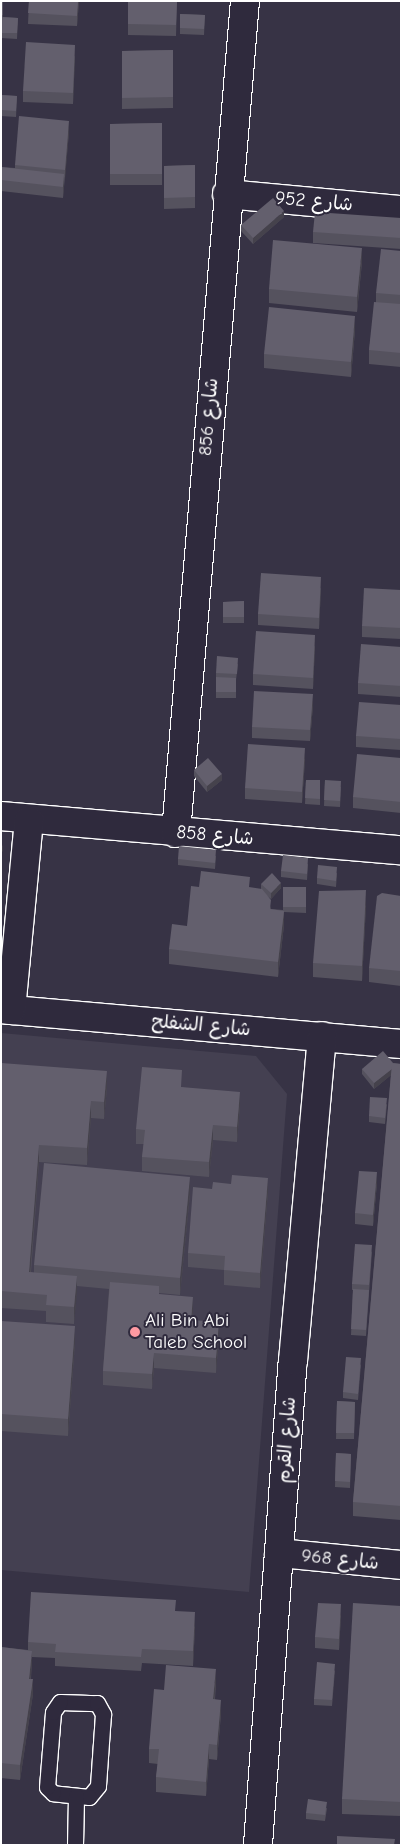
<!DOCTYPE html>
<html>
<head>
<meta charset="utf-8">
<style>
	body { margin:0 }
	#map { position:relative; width:402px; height:1846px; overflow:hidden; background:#373345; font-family:"Comic Neue","Playpen Sans Arabic",sans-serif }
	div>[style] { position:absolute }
	.built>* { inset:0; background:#444051 }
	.roads { filter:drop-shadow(1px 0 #fff) drop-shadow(-1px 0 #fff) drop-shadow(0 1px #fff) drop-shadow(0 -1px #fff) }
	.lane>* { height:15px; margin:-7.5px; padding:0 7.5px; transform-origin:7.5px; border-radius:7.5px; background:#2f2a3d }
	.street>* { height:28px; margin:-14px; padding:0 14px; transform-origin:14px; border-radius:14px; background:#2f2a3d }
	.wall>* { inset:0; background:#55525e }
	.shaded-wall>* { inset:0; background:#45424c }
	.building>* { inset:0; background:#635f6d }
	.dots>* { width:14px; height:14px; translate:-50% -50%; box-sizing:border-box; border:2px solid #2f2a3d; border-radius:50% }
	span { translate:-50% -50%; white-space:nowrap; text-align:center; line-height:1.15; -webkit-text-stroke:4px #2f2a3d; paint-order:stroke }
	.street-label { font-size:19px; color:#fff }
	.poi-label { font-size:19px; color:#fff }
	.left { translate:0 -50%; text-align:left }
	.frame { position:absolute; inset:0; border:2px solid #fff; pointer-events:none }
</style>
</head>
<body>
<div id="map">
	<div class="built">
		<i style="clip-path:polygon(1px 1033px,256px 1056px,287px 1094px,249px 1592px,1px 1570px)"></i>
	</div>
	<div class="roads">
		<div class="lane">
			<i style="left:60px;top:1702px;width:37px;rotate:2deg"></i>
			<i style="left:97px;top:1703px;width:13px;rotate:61deg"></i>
			<i style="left:103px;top:1714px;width:72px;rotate:94deg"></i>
			<i style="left:98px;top:1786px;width:14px;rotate:129deg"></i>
			<i style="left:89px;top:1797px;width:36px;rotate:-174deg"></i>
			<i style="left:53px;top:1793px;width:8px;rotate:-135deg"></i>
			<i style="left:47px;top:1787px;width:75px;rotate:-85.4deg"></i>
			<i style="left:53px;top:1712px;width:12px;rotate:-55deg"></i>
			<i style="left:75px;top:1845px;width:49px;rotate:-88.8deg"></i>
		</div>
		<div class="street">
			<i style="left:227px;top:194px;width:175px;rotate:5.3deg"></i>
			<i style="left:1px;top:816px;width:401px;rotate:4.9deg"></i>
			<i style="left:176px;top:833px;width:835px;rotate:-85.26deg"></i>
			<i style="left:1px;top:1009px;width:402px;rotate:5deg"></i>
			<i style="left:11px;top:1010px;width:191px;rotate:-84.6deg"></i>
			<i style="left:279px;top:1553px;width:123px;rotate:5.6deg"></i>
			<i style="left:258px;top:1845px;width:485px;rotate:-85.9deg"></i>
			<i style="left:293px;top:1361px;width:326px;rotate:-84.9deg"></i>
		</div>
	</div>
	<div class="wall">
		<i style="clip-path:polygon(29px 1px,79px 1px,77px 26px,28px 24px)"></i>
		<i style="clip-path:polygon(128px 1px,177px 1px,176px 36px,128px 35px)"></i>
		<i style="clip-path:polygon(1px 2px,3px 2px,3px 17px,18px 18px,17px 39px,1px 38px)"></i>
		<i style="clip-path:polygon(180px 14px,205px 15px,204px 35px,180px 34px)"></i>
		<i style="clip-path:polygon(173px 50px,173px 108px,122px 109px,122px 51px)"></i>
		<i style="clip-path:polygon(75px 56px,73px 104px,23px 102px,23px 91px)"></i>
		<i style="clip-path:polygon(1px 95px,17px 96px,16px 117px,1px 116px)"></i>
		<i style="clip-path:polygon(162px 123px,162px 185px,110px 185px,110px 124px)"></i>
		<i style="clip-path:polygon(69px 132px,63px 198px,1px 191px,1px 167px,15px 168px,15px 165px)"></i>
		<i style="clip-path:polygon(195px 165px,195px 208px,164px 209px,164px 166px)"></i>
		<i style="clip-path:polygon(284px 217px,253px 244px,241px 231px,241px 225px)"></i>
		<i style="clip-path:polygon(401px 218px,401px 249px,313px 243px,313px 232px)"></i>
		<i style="clip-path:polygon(401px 251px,401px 367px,369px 364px,369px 350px,376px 302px,376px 293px)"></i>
		<i style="clip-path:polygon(362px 262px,357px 312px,269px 303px,269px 289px)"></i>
		<i style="clip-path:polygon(355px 330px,351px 377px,264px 368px,264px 354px)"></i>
		<i style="clip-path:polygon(321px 588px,319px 629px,258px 625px,258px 614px)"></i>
		<i style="clip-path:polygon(401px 590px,401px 639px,362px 637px,362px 626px)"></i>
		<i style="clip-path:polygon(244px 601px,244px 623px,223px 623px,223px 602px)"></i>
		<i style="clip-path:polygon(315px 646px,313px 689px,253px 685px,253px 674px)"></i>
		<i style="clip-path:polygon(401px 647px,401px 697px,358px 694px,358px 683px)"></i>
		<i style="clip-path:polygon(238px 664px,236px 680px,236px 698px,216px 698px,216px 673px)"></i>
		<i style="clip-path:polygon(313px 705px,310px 741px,252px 738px,252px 727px)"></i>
		<i style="clip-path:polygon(401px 705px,401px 750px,356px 747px,356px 736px)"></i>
		<i style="clip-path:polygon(401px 758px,401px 813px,353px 808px,353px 797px)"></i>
		<i style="clip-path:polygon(305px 759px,302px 803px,245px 799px,245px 788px)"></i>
		<i style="clip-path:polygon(194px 770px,222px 780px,207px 792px,194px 776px)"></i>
		<i style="clip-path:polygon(306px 780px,320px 780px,320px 805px,305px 804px)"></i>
		<i style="clip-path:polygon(325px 780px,341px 787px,340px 807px,324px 806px)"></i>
		<i style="clip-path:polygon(216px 856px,215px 869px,178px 865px,178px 859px)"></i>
		<i style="clip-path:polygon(308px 864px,307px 880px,281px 877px,281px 871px)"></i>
		<i style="clip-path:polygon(337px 873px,336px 887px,317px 884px,317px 878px)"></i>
		<i style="clip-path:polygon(261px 884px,281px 888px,271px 899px,267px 896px,271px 909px,283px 910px,283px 887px,306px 887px,306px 913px,284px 912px,284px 925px,278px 977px,169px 964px,169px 949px,187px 926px,199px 887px,261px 889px)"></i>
		<i style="clip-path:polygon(401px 896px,401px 986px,369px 982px,369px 968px)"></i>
		<i style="clip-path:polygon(366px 905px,362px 981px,313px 977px,313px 963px)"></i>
		<i style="clip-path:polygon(1px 1063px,107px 1088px,104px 1119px,91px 1118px,87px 1165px,39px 1162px,31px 1272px,34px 1273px,34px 1265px,190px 1194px,180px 1295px,159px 1293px,159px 1294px,193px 1311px,192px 1320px,219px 1336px,216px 1373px,154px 1368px,152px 1389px,103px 1385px,103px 1371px,109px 1289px,77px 1286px,74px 1324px,46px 1322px,46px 1311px,1px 1308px)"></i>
		<i style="clip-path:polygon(393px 1063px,401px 1064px,401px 1520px,353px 1516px,353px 1502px,391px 1075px,374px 1089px,362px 1074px,362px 1069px)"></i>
		<i style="clip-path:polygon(182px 1087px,240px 1106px,237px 1142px,213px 1140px,209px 1177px,142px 1171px,142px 1157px,144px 1144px,136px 1144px,136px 1129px)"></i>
		<i style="clip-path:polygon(387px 1104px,385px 1124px,369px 1122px,369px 1116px)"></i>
		<i style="clip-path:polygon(377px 1183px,373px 1226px,355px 1224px,355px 1213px)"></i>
		<i style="clip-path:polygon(212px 1189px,268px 1192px,260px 1288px,224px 1285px,224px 1270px,188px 1267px,188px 1253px)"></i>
		<i style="clip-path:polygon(372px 1251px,366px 1336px,351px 1335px,353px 1290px,352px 1290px,352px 1284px)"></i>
		<i style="clip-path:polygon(1px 1321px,75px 1343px,68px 1436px,1px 1431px)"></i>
		<i style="clip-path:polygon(361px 1364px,358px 1400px,343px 1398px,343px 1392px)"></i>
		<i style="clip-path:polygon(337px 1401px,355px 1402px,354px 1439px,336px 1439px)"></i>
		<i style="clip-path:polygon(336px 1453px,351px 1454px,350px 1488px,335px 1487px)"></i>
		<i style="clip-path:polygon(401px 1606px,401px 1816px,342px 1814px,342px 1799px)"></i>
		<i style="clip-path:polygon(176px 1611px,195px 1627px,193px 1666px,142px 1663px,141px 1671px,55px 1666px,55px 1658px,32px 1657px,31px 1679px,33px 1694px,20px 1780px,1px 1778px,1px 1647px,28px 1650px,28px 1642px)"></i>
		<i style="clip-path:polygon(341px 1615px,339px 1650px,315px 1648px,315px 1637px)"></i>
		<i style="clip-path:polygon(335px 1670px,332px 1706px,314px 1705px,314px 1699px)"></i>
		<i style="clip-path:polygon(216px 1683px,215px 1699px,221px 1714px,217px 1760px,209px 1759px,206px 1796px,156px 1792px,156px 1777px,158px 1764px,149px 1763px,149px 1749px,164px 1690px)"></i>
		<i style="clip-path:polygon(327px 1808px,325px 1821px,306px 1819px,306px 1813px)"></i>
	</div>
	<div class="shaded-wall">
		<i style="clip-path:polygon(78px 1px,79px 1px,77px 26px,77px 16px)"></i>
		<i style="clip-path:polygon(75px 45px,75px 56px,73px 104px,73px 93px)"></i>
		<i style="clip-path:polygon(69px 121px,69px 132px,65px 180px,65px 170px)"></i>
		<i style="clip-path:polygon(64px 174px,64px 185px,63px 198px,63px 187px)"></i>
		<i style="clip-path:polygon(284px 211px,284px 217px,253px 244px,253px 238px)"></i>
		<i style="clip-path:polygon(362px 248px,362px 262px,357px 312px,357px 297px)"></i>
		<i style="clip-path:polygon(355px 316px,355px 330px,351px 377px,351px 362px)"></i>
		<i style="clip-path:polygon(321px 577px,321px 588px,319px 629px,319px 618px)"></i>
		<i style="clip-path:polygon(315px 635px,315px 646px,313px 689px,313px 678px)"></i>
		<i style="clip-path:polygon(313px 694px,313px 705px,310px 741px,310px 730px)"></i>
		<i style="clip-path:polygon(305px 748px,305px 759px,302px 803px,302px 792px)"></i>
		<i style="clip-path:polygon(222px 774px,222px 780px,207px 792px,207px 786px)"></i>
		<i style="clip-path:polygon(3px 845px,3px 851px,1px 853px,1px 847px)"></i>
		<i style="clip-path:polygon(281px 883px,281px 888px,271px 899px,271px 893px)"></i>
		<i style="clip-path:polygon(366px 890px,366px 905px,362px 981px,362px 966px)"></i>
		<i style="clip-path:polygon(284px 911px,284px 925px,278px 977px,278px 962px)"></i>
		<i style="clip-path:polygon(395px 1066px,395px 1072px,374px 1089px,374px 1083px)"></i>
		<i style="clip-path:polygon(107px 1071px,107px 1088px,104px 1119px,104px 1102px)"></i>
		<i style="clip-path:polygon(240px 1092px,240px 1106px,237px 1142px,237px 1127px)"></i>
		<i style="clip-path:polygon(91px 1101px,91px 1118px,87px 1165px,87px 1148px)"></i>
		<i style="clip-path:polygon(213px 1125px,213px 1140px,209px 1177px,209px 1162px)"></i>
		<i style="clip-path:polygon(39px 1145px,39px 1162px,29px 1289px,29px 1272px)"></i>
		<i style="clip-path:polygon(377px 1172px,377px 1183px,373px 1226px,373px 1215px)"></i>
		<i style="clip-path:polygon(190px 1177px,190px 1194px,180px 1295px,180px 1278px)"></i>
		<i style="clip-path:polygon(268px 1178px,268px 1192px,260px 1288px,260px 1273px)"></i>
		<i style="clip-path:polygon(77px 1276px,77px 1293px,74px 1324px,74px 1307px)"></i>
		<i style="clip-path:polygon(193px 1297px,193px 1311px,191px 1334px,191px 1320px)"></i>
		<i style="clip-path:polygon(219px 1322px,219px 1336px,216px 1373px,216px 1358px)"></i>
		<i style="clip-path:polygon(75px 1326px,75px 1343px,68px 1436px,68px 1419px)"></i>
		<i style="clip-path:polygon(154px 1353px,154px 1368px,152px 1389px,152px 1374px)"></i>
		<i style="clip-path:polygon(341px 1604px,341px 1615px,339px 1650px,339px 1639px)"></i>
		<i style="clip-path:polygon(195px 1612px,195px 1627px,193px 1666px,193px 1651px)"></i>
		<i style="clip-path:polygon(32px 1651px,32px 1665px,29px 1693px,29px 1679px)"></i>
		<i style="clip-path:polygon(216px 1669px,216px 1683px,213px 1714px,213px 1699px)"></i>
		<i style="clip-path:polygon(33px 1679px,33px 1694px,20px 1780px,20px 1765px)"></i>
		<i style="clip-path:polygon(221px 1700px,221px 1714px,217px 1760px,217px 1745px)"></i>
		<i style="clip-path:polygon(209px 1744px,209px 1759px,206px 1796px,206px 1782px)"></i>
	</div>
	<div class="building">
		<i style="clip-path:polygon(29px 1px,78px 1px,77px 16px,28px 13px)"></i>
		<i style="clip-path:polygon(128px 1px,177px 1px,176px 25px,128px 24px)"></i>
		<i style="clip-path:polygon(1px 2px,3px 2px,3px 15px,1px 15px)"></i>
		<i style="clip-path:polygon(180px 14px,205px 15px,204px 29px,180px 28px)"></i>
		<i style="clip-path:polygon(1px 17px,18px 18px,17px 33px,1px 33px)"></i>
		<i style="clip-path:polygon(26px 42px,75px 45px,73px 93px,23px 91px)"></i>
		<i style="clip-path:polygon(173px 50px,173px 97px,122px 98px,122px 51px)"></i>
		<i style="clip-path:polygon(1px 95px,17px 96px,16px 111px,1px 110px)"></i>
		<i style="clip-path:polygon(19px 116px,69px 121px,65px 170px,15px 165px)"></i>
		<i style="clip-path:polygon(162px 123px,162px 174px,110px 174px,110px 124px)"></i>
		<i style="clip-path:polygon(195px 165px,195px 197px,164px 198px,164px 166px)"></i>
		<i style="clip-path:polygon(1px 167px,64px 174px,63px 187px,1px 180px)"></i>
		<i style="clip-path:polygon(273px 198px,284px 211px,253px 238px,241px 225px)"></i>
		<i style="clip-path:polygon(315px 212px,401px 218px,401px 238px,313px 232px)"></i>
		<i style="clip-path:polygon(273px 240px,362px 248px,357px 297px,269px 289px)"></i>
		<i style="clip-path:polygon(381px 249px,401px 251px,401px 295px,376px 293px)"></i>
		<i style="clip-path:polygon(374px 302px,401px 304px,401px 353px,369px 350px)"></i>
		<i style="clip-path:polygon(269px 307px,355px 316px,351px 362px,264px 354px)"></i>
		<i style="clip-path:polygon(261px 573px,321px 577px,319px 618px,258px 614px)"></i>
		<i style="clip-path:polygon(364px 588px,401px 590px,401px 628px,362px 626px)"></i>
		<i style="clip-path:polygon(244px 601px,244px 617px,223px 617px,223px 602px)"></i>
		<i style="clip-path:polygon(256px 631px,315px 635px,313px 678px,253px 674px)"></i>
		<i style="clip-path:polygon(361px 644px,401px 647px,401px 686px,358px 683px)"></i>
		<i style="clip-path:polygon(217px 656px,238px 658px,237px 674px,216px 673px)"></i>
		<i style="clip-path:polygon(216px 677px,236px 678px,236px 692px,216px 692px)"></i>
		<i style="clip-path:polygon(254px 691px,313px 694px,310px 730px,252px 727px)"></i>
		<i style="clip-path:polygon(359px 702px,401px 705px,401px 739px,356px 736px)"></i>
		<i style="clip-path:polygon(248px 744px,305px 748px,302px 792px,245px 788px)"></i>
		<i style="clip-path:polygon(357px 754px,401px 758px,401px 802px,353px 797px)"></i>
		<i style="clip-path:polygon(208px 758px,222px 774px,207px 786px,194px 770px)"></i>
		<i style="clip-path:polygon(306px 780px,320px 780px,320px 799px,305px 798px)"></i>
		<i style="clip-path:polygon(325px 780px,341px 781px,340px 801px,324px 800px)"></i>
		<i style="clip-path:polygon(179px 846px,216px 850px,215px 863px,178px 859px)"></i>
		<i style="clip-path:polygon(283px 855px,308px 858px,307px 874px,281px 871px)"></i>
		<i style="clip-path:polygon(318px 865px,337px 867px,336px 881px,317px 878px)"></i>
		<i style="clip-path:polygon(201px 871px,250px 877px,249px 887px,262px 889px,271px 900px,270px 909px,284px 911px,278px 962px,169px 949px,172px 924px,187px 926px,191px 886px,199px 887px)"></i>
		<i style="clip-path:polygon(272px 873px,281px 883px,271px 893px,261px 884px)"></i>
		<i style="clip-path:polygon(283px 887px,306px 887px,306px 907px,283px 907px)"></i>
		<i style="clip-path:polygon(366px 890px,362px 966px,313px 963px,319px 891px)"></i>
		<i style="clip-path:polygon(382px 893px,401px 896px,401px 971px,369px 968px,377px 896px)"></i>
		<i style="clip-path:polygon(383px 1051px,393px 1063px,392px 1069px,374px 1083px,362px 1069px)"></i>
		<i style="clip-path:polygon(1px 1063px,107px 1071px,104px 1102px,91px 1101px,87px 1148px,39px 1145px,29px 1272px,77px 1276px,74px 1307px,46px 1305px,47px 1295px,1px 1291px)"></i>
		<i style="clip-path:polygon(392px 1063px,401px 1064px,401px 1506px,353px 1502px)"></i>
		<i style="clip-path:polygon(142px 1067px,182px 1070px,181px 1087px,240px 1092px,237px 1127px,213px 1125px,209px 1162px,142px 1157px,145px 1130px,136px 1129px)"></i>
		<i style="clip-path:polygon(370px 1097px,387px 1098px,385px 1118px,369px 1116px)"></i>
		<i style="clip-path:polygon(44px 1163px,190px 1177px,180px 1278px,34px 1265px)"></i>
		<i style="clip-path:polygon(359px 1171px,377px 1172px,373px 1215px,355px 1213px)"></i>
		<i style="clip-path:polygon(232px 1175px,268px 1178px,260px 1273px,224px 1270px,225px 1256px,188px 1253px,193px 1187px,212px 1189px,213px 1182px,231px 1184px)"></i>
		<i style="clip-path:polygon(355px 1244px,372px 1245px,369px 1285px,352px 1284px)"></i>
		<i style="clip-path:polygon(110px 1282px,159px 1286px,159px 1294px,193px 1297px,191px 1320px,219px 1322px,216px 1358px,154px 1353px,152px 1374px,103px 1371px)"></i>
		<i style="clip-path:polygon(353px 1289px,369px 1290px,366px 1330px,351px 1329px)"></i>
		<i style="clip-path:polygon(1px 1321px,75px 1326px,68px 1419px,1px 1414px)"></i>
		<i style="clip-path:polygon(346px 1357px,361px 1358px,358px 1394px,343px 1392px)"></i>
		<i style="clip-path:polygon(337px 1401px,355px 1402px,354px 1433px,336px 1433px)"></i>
		<i style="clip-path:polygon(336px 1453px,351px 1454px,350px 1482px,335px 1481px)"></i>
		<i style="clip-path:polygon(31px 1592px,176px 1600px,175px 1611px,195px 1612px,193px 1651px,142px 1649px,141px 1657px,55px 1652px,56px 1644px,28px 1642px)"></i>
		<i style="clip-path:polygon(318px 1603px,341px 1604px,339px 1639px,315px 1637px)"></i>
		<i style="clip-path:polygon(353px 1603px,401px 1606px,401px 1802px,342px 1799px)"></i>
		<i style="clip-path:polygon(1px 1647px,32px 1651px,29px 1679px,33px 1679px,20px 1765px,1px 1763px)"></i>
		<i style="clip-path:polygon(317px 1662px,335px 1664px,332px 1700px,314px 1699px)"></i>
		<i style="clip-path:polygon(166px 1665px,216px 1669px,213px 1699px,221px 1700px,217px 1745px,209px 1744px,206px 1782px,156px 1777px,159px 1749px,149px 1749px,154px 1689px,164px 1690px)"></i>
		<i style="clip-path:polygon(308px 1799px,327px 1802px,325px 1815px,306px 1813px)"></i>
		<i style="clip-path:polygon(337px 1836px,395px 1839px,394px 1845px,337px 1845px)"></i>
	</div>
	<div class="dots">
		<i style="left:135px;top:1332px;background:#ff9aa2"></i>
	</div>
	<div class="street-label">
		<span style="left:314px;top:202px;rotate:5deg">شارع 952</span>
		<span style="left:209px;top:417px;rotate:-85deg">شارع 856</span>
		<span style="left:215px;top:836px;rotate:5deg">شارع 858</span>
		<span style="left:201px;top:1026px;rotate:5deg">شارع الشفلح</span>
		<span style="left:287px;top:1440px;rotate:-86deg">شارع القرم</span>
		<span style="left:340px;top:1560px;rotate:6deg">شارع 968</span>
	</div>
	<div class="poi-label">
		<span class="left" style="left:145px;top:1332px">Ali Bin Abi<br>Taleb School</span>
	</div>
	<div class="frame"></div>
</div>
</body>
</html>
